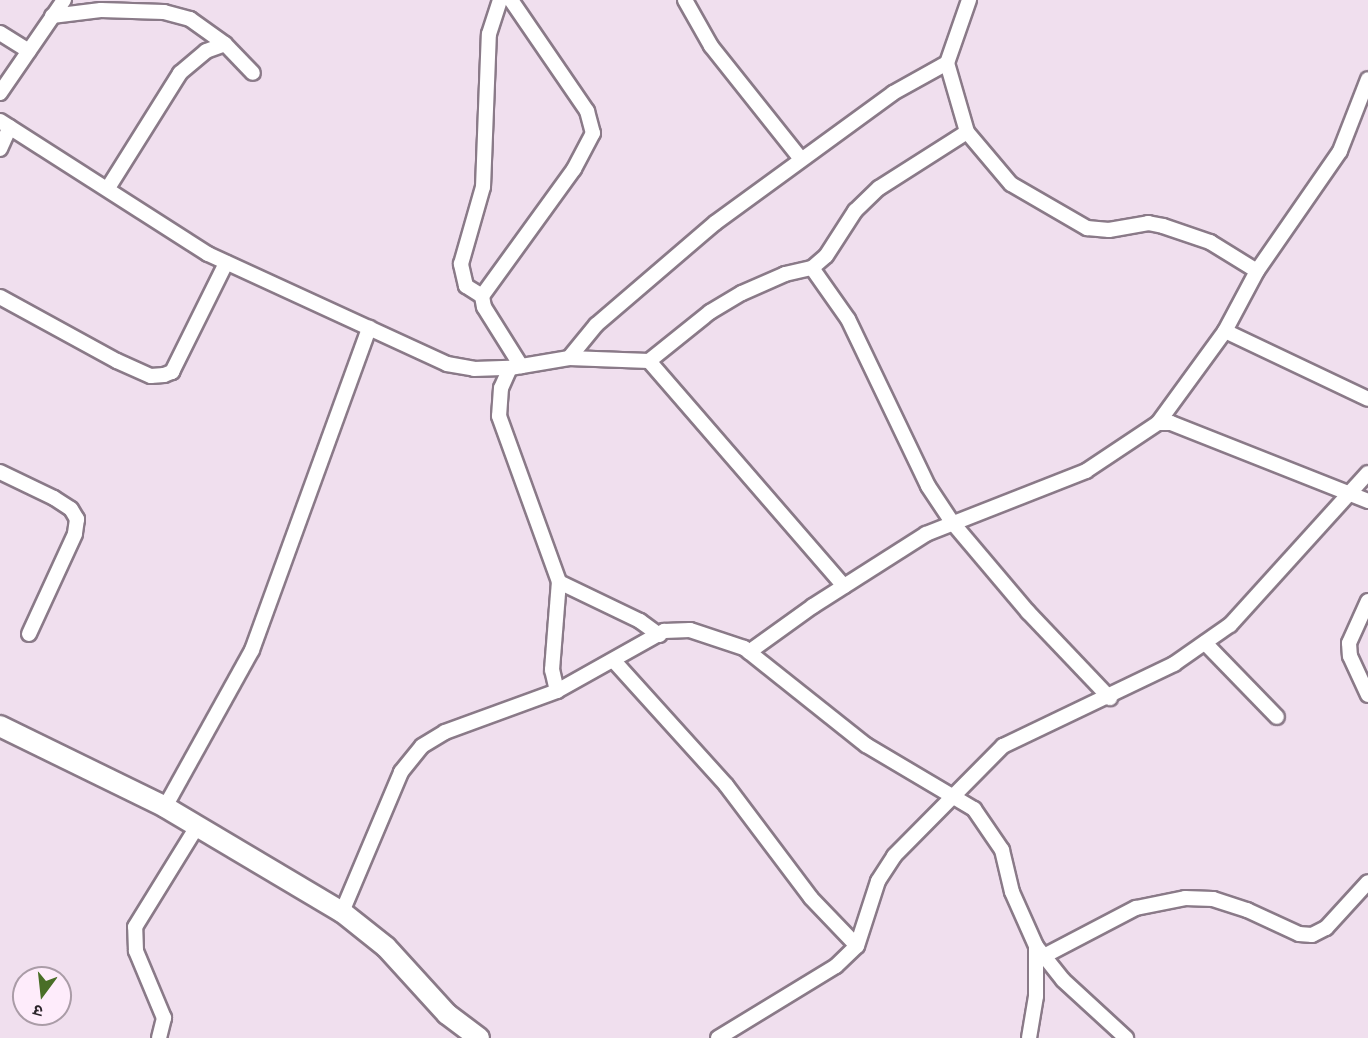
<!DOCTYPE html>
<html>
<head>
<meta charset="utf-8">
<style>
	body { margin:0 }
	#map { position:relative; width:1368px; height:1038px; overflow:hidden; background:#f0dfee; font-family:"IBM Plex Sans","Noto Sans Devanagari",sans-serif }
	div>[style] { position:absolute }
	.roads { filter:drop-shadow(2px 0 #8a7a88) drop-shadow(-2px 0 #8a7a88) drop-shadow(0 2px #8a7a88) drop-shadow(0 -2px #8a7a88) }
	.minor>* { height:14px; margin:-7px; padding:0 7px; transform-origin:7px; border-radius:7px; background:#fff }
	.secondary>* { height:20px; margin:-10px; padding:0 10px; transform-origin:10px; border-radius:10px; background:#fff }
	span { translate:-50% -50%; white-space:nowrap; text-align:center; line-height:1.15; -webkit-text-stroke:6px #feecfb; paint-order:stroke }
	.north { position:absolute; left:12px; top:966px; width:60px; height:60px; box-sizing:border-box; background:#feecfb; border:2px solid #aa9ca7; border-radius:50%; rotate:195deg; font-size:16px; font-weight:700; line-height:24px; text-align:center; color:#2b242a }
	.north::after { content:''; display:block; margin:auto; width:21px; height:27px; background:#496e27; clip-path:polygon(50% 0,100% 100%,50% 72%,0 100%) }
</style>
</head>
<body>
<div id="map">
	<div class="roads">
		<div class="minor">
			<i style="left:511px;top:0;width:135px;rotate:55.6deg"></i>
			<i style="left:587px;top:111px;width:23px;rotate:75deg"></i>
			<i style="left:593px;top:133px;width:41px;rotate:117.8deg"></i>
			<i style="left:574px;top:169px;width:157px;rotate:125.9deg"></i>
			<i style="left:482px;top:296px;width:11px;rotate:80deg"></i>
			<i style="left:484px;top:307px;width:70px;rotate:57.9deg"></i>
			<i style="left:685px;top:0;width:53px;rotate:60.5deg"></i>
			<i style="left:711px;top:46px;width:144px;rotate:51.5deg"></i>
			<i style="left:969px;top:0;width:67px;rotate:109.2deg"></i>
			<i style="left:947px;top:63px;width:72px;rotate:73.8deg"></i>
			<i style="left:967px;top:132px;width:68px;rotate:49.8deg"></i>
			<i style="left:1011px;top:184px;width:88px;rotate:30.1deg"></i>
			<i style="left:1087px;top:228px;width:22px;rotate:5deg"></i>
			<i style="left:1109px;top:230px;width:40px;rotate:-10deg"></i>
			<i style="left:1148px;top:223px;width:15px;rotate:11deg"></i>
			<i style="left:1163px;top:226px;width:50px;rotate:18.8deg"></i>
			<i style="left:1210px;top:242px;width:55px;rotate:31.7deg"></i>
			<i style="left:1257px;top:271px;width:146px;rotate:-55.3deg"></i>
			<i style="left:1340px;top:151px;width:77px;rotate:-68.7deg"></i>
			<i style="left:52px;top:16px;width:49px;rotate:-7deg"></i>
			<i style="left:101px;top:10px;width:63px;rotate:1.8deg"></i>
			<i style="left:164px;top:12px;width:27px;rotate:15deg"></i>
			<i style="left:190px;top:19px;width:43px;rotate:35.5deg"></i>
			<i style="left:225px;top:44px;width:40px;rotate:46deg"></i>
			<i style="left:0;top:33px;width:34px;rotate:32deg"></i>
			<i style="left:0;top:93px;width:113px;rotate:-55.5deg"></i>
			<i style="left:0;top:121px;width:247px;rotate:32.6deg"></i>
			<i style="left:208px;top:254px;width:263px;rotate:24.7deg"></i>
			<i style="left:447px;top:364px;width:27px;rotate:10deg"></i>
			<i style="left:474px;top:369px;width:36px;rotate:-2deg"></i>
			<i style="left:510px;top:368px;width:60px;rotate:-9.6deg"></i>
			<i style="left:569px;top:358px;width:80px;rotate:2.1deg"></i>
			<i style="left:649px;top:361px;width:78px;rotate:-38.8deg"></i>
			<i style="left:710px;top:312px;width:37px;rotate:-31deg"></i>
			<i style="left:742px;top:293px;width:47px;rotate:-23.8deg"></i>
			<i style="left:785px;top:274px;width:28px;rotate:-13deg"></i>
			<i style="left:812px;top:268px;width:18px;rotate:-41deg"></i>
			<i style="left:826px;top:256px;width:54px;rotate:-57.2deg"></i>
			<i style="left:855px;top:211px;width:33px;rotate:-44deg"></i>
			<i style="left:879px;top:188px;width:104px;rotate:-32.5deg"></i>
			<i style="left:0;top:149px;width:24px;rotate:-66deg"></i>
			<i style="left:108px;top:188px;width:136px;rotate:-57.9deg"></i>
			<i style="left:180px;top:73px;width:34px;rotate:-40deg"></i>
			<i style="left:206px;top:51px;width:20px;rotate:-20deg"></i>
			<i style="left:812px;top:268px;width:62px;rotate:54.8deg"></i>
			<i style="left:848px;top:319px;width:185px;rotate:64.4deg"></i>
			<i style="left:928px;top:486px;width:43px;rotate:56.3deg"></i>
			<i style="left:952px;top:522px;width:118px;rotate:49.8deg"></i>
			<i style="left:1028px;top:612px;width:119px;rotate:46.4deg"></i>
			<i style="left:482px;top:296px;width:19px;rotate:-148deg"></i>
			<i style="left:466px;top:286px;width:23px;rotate:-103deg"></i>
			<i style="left:461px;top:264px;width:80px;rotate:-74.1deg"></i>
			<i style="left:483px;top:187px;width:153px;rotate:-87.8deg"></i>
			<i style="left:489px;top:34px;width:36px;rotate:-72deg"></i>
			<i style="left:0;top:297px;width:133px;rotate:28.7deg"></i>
			<i style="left:117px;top:361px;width:37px;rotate:24deg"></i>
			<i style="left:151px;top:376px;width:13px;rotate:-4deg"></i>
			<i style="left:164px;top:375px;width:9px;rotate:-21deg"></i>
			<i style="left:172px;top:372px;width:122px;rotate:-63.6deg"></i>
			<i style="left:1225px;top:331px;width:158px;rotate:25.4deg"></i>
			<i style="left:569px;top:358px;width:43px;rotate:-50.7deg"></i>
			<i style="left:596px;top:325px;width:157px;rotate:-40.6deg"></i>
			<i style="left:715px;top:223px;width:220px;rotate:-36.1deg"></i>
			<i style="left:893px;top:93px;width:62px;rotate:-29.1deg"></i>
			<i style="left:649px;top:361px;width:298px;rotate:49.1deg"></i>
			<i style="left:510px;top:368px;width:22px;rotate:114deg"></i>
			<i style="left:501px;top:388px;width:28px;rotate:94deg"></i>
			<i style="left:499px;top:416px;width:177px;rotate:70.1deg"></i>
			<i style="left:559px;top:582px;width:90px;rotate:25.7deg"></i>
			<i style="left:640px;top:621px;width:24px;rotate:36deg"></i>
			<i style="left:1158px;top:423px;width:114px;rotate:-53.9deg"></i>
			<i style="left:1225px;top:331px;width:68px;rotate:-61.9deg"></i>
			<i style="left:0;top:472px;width:60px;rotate:25.7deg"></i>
			<i style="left:54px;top:498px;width:20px;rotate:33deg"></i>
			<i style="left:71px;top:509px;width:12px;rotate:59deg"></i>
			<i style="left:77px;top:519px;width:15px;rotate:98deg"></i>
			<i style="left:75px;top:534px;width:110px;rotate:114.7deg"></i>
			<i style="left:1368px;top:601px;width:46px;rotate:114.3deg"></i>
			<i style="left:1349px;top:643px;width:13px;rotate:86deg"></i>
			<i style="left:1350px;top:656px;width:43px;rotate:65.2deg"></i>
			<i style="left:1205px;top:643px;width:103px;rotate:45.8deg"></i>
			<i style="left:749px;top:652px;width:79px;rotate:-35.7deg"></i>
			<i style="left:813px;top:606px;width:134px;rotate:-32.5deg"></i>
			<i style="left:926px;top:534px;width:172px;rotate:-21.5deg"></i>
			<i style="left:1086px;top:471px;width:87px;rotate:-33.7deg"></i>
			<i style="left:1158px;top:423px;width:13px"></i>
			<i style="left:1171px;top:423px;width:212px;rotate:21.6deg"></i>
			<i style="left:614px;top:661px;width:167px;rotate:47.9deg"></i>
			<i style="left:726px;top:785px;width:141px;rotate:53deg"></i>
			<i style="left:811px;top:898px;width:66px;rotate:46.2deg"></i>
			<i style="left:557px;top:691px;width:22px;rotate:-103deg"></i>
			<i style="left:552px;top:670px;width:88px;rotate:-85.5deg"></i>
			<i style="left:165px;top:807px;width:179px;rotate:-61deg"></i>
			<i style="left:252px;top:650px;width:343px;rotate:-70deg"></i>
			<i style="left:342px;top:912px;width:152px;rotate:-67.1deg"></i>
			<i style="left:401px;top:772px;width:33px;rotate:-51deg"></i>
			<i style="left:422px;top:746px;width:27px;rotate:-31deg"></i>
			<i style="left:445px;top:732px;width:119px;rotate:-20.1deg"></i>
			<i style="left:557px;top:691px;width:123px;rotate:-29.3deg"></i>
			<i style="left:664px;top:631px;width:26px;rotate:-2deg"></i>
			<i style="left:690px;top:630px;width:57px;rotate:18.4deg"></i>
			<i style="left:744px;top:648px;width:156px;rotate:38.5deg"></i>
			<i style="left:866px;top:745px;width:126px;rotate:30.7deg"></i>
			<i style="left:974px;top:809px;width:50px;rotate:55.7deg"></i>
			<i style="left:1002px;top:850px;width:43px;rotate:76.6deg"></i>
			<i style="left:1012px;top:892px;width:59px;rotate:66deg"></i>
			<i style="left:1036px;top:946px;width:43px;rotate:51.5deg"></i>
			<i style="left:1063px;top:980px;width:86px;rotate:42.6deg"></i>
			<i style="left:1044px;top:956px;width:104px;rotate:-27.6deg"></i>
			<i style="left:1136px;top:908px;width:50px;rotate:-11.5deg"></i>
			<i style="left:1185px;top:898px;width:28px;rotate:2deg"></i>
			<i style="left:1213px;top:899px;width:36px;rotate:18deg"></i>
			<i style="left:1247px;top:910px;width:57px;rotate:24.8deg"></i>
			<i style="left:1299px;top:934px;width:13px;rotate:4deg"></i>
			<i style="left:1312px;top:935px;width:16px;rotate:-27deg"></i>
			<i style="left:1326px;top:928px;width:62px;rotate:-47.6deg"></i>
			<i style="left:159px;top:1038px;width:21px;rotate:-76deg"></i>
			<i style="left:164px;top:1018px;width:73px;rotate:-112.7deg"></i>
			<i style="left:136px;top:951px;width:24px;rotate:-92deg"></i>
			<i style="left:135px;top:927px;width:120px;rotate:-58.3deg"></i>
			<i style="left:718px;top:1038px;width:138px;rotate:-31.4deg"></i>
			<i style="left:836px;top:966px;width:29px;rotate:-44deg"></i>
			<i style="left:857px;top:946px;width:68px;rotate:-72.1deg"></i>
			<i style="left:878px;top:881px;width:30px;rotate:-57deg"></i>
			<i style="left:894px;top:856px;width:155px;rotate:-45.3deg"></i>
			<i style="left:1003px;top:746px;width:190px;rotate:-25.6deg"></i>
			<i style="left:1174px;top:664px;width:68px;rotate:-34.9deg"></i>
			<i style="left:1230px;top:625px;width:205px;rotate:-47.8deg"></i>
			<i style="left:1029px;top:1038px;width:43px;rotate:-80.5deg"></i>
			<i style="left:1036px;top:996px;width:50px;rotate:-90deg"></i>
		</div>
		<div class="secondary">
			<i style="left:0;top:726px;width:184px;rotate:26.1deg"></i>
			<i style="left:165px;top:807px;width:206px;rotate:30.7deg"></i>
			<i style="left:342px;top:912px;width:56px;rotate:38.5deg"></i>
			<i style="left:386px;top:947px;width:91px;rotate:47.7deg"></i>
			<i style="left:447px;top:1014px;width:40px;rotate:37deg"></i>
		</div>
	</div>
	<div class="north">उ</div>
</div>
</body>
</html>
